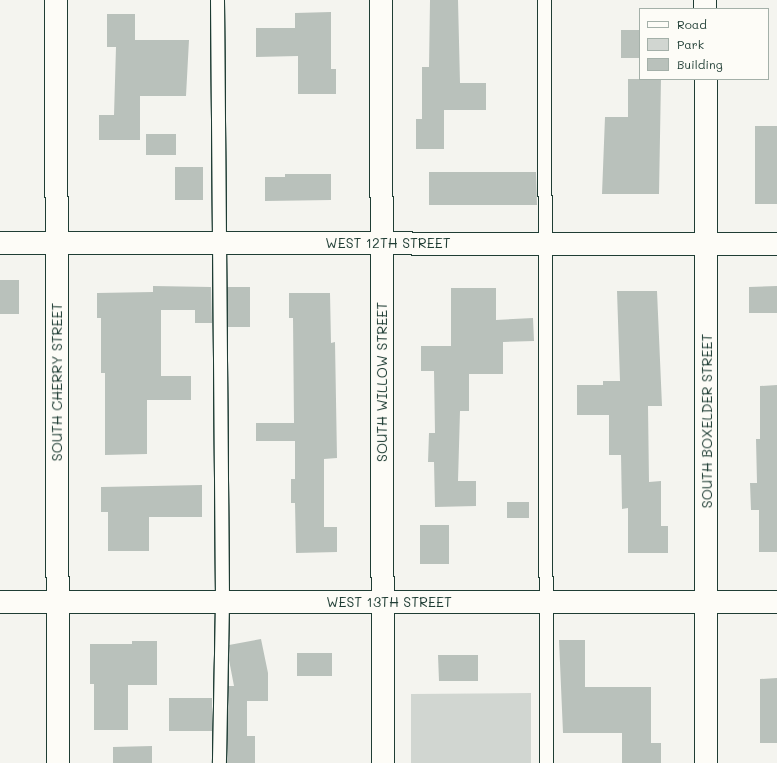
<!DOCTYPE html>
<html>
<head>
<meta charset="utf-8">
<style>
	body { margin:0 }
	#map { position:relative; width:777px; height:763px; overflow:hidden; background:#f4f4ef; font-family:Mali,sans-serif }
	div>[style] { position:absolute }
	.green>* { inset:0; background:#d1d6d1 }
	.building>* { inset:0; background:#b9c1bb }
	.roads { filter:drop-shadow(1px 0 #1f3d34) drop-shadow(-1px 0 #1f3d34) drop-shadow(0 1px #1f3d34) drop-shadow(0 -1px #1f3d34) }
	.service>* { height:13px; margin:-6.5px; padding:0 6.5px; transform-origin:6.5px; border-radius:6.5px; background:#fdfcf7 }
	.minor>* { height:22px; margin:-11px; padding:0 11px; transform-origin:11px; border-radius:11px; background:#fdfcf7 }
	span { translate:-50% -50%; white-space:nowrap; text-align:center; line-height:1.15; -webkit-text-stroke:3px #fdfcf7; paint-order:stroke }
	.street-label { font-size:14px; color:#1f3d34 }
	.legend { position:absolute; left:639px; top:8px; width:130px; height:72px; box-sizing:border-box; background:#fdfcf7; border:1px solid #a4b0a9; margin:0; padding:5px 7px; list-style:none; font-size:12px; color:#1f3d34 }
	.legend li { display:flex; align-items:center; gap:8px; height:20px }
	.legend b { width:20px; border:1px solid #a4b0a9 }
</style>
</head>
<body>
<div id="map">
	<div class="green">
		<i style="clip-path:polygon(531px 693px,531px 763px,411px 763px,411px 694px)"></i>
	</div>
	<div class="building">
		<i style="clip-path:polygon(430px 0,458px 0,460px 83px,486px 83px,486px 110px,444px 110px,444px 149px,416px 149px,416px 119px,422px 119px,422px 67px,429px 67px)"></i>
		<i style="clip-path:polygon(331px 12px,331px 69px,336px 69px,336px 94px,298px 94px,298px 56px,256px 57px,256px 28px,295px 28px,295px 13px)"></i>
		<i style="clip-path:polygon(107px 14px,135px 14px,135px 40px,189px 40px,186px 96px,140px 96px,140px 140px,99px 140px,99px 115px,114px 115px,116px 47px,107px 47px)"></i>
		<i style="clip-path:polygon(621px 30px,640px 30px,640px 58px,621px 58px)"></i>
		<i style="clip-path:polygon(628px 79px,661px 79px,659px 194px,602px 194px,605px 117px,628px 117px)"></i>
		<i style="clip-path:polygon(755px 126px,777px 126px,777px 204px,755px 204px)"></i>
		<i style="clip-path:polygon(146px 134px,176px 134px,176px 155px,146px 155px)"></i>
		<i style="clip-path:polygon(175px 167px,203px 167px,203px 200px,175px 200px)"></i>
		<i style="clip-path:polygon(429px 172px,536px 172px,537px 205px,429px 205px)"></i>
		<i style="clip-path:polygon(285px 174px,331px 174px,331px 200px,265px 201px,265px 177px,285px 177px)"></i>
		<i style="clip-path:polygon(0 280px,19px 280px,19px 314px,0 314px)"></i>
		<i style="clip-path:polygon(153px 286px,211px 287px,212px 323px,195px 323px,195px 310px,161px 310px,161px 376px,191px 376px,191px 400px,147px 400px,147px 454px,105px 455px,105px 373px,101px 373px,101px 318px,97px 318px,97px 293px,153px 292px)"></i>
		<i style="clip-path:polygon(777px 286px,777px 313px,749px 313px,749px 287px)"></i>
		<i style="clip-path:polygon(227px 287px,250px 287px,250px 327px,228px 327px)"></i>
		<i style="clip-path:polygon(451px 288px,496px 288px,496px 320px,533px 318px,534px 341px,503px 342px,503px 374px,469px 374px,469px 411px,460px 411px,458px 481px,476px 481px,476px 506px,435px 507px,434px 462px,428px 462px,429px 433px,435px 433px,434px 371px,421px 371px,421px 346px,451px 346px)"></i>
		<i style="clip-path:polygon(617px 291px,657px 291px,662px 406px,648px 406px,649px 482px,661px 481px,661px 526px,668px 526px,668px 553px,628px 553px,628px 508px,622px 509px,621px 455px,609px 455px,609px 415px,577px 415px,577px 385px,603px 385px,603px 381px,620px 381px)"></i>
		<i style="clip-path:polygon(289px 293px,330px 293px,331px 343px,335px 342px,337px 458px,324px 459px,324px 527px,337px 527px,337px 552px,296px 553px,295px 503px,291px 503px,291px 479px,295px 479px,295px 441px,256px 441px,256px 423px,294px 423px,293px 318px,289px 318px)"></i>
		<i style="clip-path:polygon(777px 385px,777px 552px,759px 552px,759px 510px,751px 510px,750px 483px,757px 483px,756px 439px,760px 439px,760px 386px)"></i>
		<i style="clip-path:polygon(202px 485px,202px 517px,149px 517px,149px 551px,108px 551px,108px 512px,101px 512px,101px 487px)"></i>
		<i style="clip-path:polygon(507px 502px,529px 502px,529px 518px,507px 518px)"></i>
		<i style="clip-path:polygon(420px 525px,449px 525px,449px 564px,420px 564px)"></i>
		<i style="clip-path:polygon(261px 639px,268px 673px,268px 701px,247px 701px,247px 736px,255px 736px,255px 763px,227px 763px,228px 686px,234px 686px,229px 660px,229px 645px)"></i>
		<i style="clip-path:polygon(559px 640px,585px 640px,585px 687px,651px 687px,651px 743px,661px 743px,661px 763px,622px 763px,622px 733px,563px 733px)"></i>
		<i style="clip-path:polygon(132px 641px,157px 641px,157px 685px,128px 685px,128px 730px,94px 730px,94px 684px,90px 684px,90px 644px,132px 644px)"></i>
		<i style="clip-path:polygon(297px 653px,332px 653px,332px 676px,297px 676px)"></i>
		<i style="clip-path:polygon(438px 655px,478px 655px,478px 681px,439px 681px)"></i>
		<i style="clip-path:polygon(777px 678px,777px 743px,760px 743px,760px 679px)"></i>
		<i style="clip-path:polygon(169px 698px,212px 698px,212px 731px,169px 731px)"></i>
		<i style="clip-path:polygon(152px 746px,152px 763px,113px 763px,113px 747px)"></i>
	</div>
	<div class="roads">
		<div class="service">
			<i style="left:217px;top:0;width:602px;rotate:89.52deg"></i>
			<i style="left:222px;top:602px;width:161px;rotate:91.1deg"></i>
			<i style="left:544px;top:0;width:763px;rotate:89.85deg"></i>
		</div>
		<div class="minor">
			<i style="left:56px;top:0;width:763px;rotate:89.85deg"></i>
			<i style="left:381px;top:0;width:763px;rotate:89.85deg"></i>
			<i style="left:705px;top:0;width:9px;rotate:90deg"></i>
			<i style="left:706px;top:79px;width:684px;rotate:90deg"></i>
			<i style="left:0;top:243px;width:777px;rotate:0.07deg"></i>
			<i style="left:0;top:602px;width:777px"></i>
		</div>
	</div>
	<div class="street-label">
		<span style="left:388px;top:243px">WEST 12TH STREET</span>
		<span style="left:57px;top:382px;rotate:-90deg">SOUTH CHERRY STREET</span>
		<span style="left:382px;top:382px;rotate:-90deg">SOUTH WILLOW STREET</span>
		<span style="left:707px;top:421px;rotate:-90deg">SOUTH BOXELDER STREET</span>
		<span style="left:389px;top:602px">WEST 13TH STREET</span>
	</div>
	<ul class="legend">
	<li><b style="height:5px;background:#fdfcf7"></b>Road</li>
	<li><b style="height:11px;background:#d1d6d1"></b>Park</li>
	<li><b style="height:11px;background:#b9c1bb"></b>Building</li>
	</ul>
</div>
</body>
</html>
